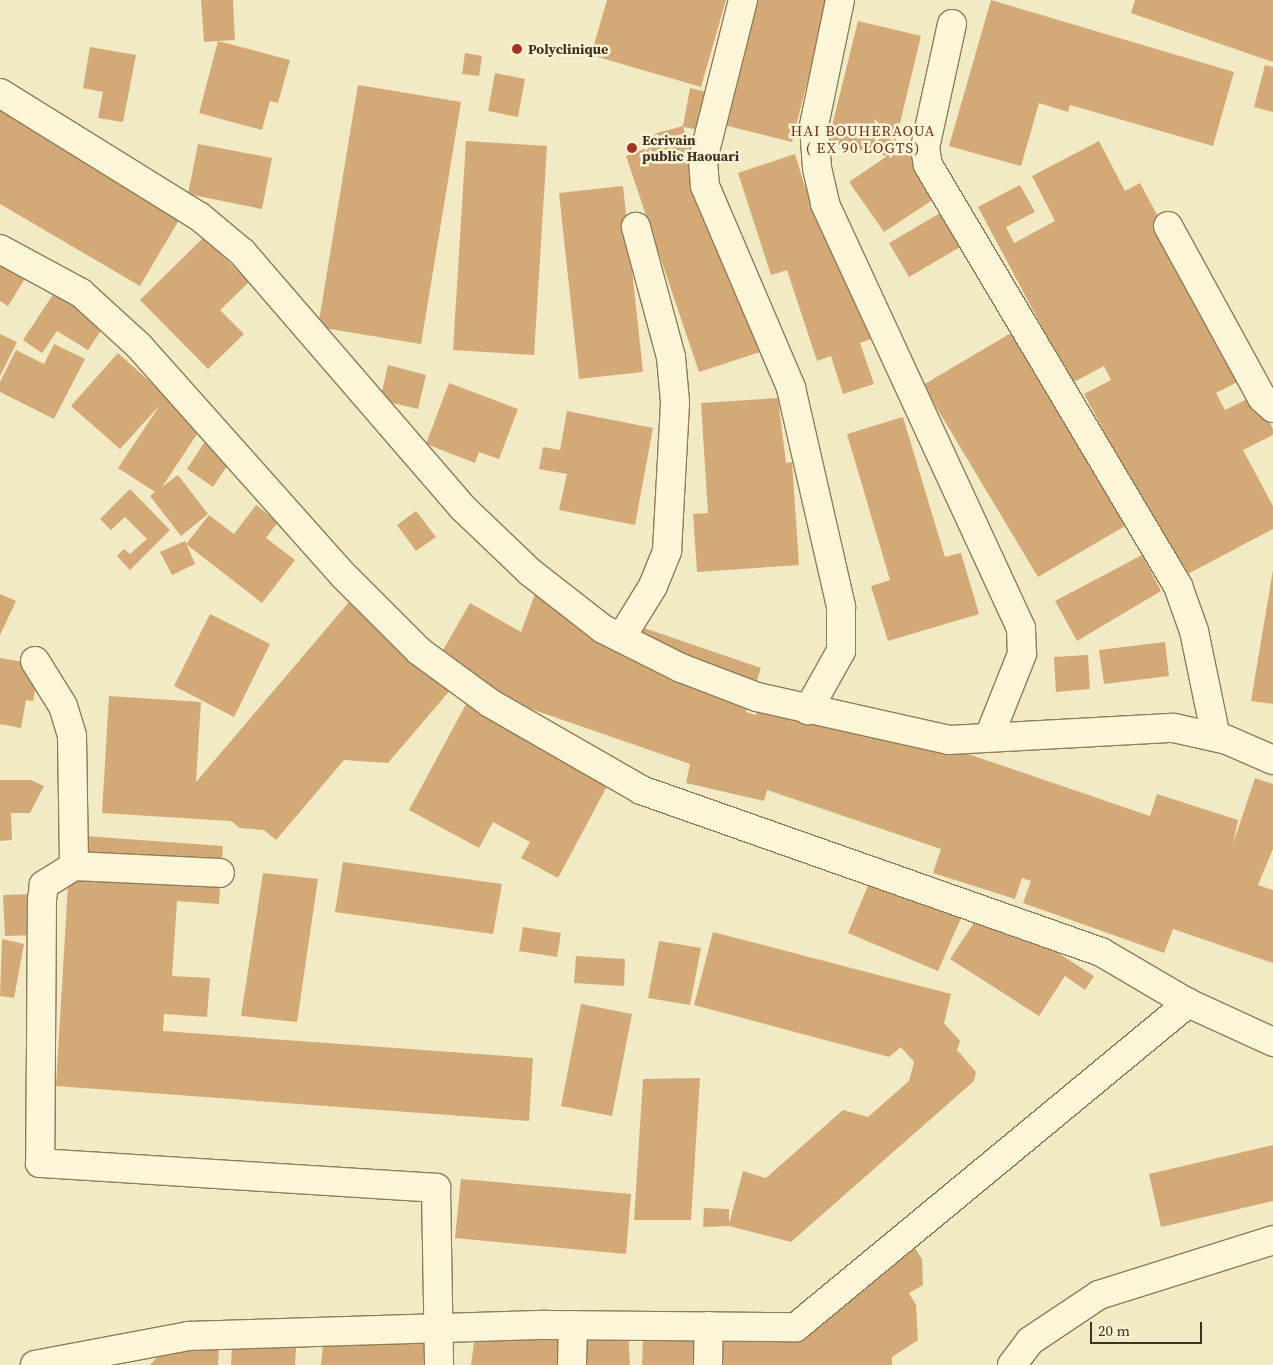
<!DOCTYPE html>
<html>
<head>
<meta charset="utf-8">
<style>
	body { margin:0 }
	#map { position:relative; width:1273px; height:1365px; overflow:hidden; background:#f2eac4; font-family:"Source Serif 4",serif }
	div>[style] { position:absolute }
	.building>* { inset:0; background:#d3a977 }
	.roads { filter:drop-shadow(1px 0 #8f7c59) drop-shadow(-1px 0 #8f7c59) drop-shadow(0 1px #8f7c59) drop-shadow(0 -1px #8f7c59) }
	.street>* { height:28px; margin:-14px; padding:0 14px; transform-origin:14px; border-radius:14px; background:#fcf6d9 }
	.secondary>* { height:28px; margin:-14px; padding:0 14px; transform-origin:14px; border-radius:14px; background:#fcf6d9 }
	.dots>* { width:14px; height:14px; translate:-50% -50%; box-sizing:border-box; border:2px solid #f9f3d5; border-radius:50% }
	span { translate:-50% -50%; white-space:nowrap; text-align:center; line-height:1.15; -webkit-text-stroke:5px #f9f3d5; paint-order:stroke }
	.poi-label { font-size:14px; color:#3e311e; font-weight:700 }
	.left { translate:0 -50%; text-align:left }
	.neighbourhood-label { font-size:15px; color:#6e3619; letter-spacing:1px }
	.scale { position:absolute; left:1090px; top:1322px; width:112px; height:22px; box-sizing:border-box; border:2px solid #3e311e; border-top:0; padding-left:6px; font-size:15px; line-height:18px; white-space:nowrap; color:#3e311e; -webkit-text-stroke:4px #f9f3d5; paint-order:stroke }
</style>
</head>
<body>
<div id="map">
	<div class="building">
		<i style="clip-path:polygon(201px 0,233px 0,235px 40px,218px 41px,290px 60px,278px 103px,270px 101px,262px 130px,199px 113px,218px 41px,204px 42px)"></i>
		<i style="clip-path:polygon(607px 0,726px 0,701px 87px,591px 55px)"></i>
		<i style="clip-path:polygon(755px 0,828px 0,792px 142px,724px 125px)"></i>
		<i style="clip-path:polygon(991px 0,1234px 72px,1213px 146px,1070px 105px,1068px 112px,1039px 103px,1021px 166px,949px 146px)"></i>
		<i style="clip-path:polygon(1135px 0,1273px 0,1273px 62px,1131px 13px)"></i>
		<i style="clip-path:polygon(858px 21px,921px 36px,893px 152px,905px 144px,940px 195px,884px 232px,849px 182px,887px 156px,828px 142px)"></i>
		<i style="clip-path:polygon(90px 47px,136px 55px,123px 122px,98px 118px,103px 92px,83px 88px)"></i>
		<i style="clip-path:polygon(465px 53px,482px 56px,479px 76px,462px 74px)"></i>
		<i style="clip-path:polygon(1265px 65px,1273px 67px,1273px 112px,1254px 107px)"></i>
		<i style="clip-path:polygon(495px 73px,525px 79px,518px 117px,488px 111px)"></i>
		<i style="clip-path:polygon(358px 85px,461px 102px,421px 344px,318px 327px)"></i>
		<i style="clip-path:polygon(690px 88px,706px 92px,699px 130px,683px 127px,760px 352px,699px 372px,626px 156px,647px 148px,643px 137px,683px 126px)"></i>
		<i style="clip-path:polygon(0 103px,186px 208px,140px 286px,0 204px)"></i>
		<i style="clip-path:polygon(466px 141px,547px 146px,534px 355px,453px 350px)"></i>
		<i style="clip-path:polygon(1099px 141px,1125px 191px,1140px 183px,1245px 378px,1216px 393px,1225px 410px,1255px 395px,1273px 429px,1273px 435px,1243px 450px,1273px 506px,1273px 529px,1182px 577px,1084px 394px,1111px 380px,1104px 366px,1072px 383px,978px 207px,1020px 185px,1035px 212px,1006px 227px,1014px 243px,1055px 221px,1032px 176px)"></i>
		<i style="clip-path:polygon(198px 144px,272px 158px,262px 209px,188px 194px)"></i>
		<i style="clip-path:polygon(795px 154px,805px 187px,823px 181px,874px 338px,860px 343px,874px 384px,843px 394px,831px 356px,817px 361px,787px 270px,771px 275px,738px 173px)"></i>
		<i style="clip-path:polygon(623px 186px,643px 372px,579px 379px,559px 193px)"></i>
		<i style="clip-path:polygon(947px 209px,967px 243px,909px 277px,889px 243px)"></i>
		<i style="clip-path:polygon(204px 237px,249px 282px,220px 310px,244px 334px,208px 369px,140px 300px)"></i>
		<i style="clip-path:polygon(0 257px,29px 272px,8px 306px,0 301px)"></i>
		<i style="clip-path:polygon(60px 284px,110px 317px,88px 350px,57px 331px,42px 353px,23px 340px)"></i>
		<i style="clip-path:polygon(1016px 330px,1132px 522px,1038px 577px,923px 385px)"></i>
		<i style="clip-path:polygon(0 334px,17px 342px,0 376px)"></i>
		<i style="clip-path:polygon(54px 344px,85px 359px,54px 419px,0 392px,0 382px,16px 350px,44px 364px)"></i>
		<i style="clip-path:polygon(118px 353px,167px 397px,205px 422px,162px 487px,178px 475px,208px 514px,181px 536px,150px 496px,155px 492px,118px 468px,160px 405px,120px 449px,71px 406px)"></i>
		<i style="clip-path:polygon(388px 365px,426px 375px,418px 409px,380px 400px)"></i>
		<i style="clip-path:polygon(449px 383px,518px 409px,499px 459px,479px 452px,475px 463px,426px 444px)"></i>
		<i style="clip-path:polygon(778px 398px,786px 463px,792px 462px,799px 565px,697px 572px,693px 514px,708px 513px,701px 403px)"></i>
		<i style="clip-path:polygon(567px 411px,653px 428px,635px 525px,559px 510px,567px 474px,539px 469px,543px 447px,560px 450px)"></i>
		<i style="clip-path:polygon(903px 417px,945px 557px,961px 553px,979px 614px,888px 641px,871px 586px,890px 580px,847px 434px)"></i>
		<i style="clip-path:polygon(206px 440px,233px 457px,213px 487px,187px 469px)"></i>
		<i style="clip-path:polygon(130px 489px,170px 530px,130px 570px,117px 556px,124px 549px,130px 554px,147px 539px,125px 517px,111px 530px,100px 519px)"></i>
		<i style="clip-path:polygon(256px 505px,278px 522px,266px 538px,295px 560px,262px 603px,186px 544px,209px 515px,234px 534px)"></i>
		<i style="clip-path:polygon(416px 511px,436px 537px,416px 551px,397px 525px)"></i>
		<i style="clip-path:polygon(185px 541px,195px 564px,172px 575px,160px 552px)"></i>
		<i style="clip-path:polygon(1142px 555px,1161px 591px,1077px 641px,1055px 601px)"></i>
		<i style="clip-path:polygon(1273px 570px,1273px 704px,1251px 701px)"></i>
		<i style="clip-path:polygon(536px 591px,761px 668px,746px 712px,756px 715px,766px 685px,1150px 816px,1157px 794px,1238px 820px,1233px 844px,1255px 778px,1273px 784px,1273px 849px,1258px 885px,1273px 890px,1273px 963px,1173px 929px,1164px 953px,1023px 903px,1031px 881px,1022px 878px,1015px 899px,933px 873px,941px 849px,767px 790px,764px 801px,686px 783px,690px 764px,499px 698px,438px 659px,470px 603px,521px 632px)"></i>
		<i style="clip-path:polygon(0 594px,16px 601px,0 635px)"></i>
		<i style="clip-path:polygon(355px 595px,458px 681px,388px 763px,344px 760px,276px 840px,264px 830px,240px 828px,231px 821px,102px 813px,109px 696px,201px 702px,196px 782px)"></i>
		<i style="clip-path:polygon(210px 614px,270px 644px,234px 717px,174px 686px)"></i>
		<i style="clip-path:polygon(1165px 642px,1169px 676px,1104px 684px,1099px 650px)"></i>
		<i style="clip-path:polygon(1088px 655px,1090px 689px,1056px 692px,1054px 657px)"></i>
		<i style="clip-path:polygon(0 658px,40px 665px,33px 701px,26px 700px,21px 728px,0 724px)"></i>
		<i style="clip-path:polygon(472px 693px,613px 775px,558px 878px,521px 858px,530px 842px,493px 822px,479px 848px,409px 810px)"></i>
		<i style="clip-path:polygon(0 780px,31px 780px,44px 786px,30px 813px,11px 813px,12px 840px,0 841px)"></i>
		<i style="clip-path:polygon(71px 835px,223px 846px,219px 904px,177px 901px,172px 976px,210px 978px,207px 1017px,164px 1014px,163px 1031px,533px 1058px,529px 1121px,56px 1086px)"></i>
		<i style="clip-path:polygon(343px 862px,502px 884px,493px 934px,335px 912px)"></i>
		<i style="clip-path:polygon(263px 873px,318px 879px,297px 1022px,241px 1016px)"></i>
		<i style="clip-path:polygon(871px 879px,961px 918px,938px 971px,848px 933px)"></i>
		<i style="clip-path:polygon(36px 894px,37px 935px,5px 936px,3px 895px)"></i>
		<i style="clip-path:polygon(985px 906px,1094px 976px,1085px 990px,1065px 976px,1039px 1016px,950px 959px)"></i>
		<i style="clip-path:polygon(523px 927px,561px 933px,557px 957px,519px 951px)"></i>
		<i style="clip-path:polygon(713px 932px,951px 994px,944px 1023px,960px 1041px,957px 1050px,976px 1072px,974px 1081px,791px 1242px,729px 1226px,703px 1227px,704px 1208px,729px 1209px,729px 1224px,743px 1171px,766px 1178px,843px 1110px,868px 1117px,909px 1081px,914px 1062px,901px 1047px,889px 1057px,694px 1005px)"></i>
		<i style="clip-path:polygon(2px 939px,24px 944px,14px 998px,0 996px)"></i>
		<i style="clip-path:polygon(659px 941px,701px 948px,690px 1005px,648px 998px)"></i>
		<i style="clip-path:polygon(576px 956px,625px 959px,624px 986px,574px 983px)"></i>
		<i style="clip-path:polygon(581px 1004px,632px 1014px,612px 1116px,561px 1106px)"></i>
		<i style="clip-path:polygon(700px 1078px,691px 1220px,634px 1220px,643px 1079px)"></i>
		<i style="clip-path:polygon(1273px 1145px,1273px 1201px,1161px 1227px,1149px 1174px)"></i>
		<i style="clip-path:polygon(461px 1179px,631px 1194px,626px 1254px,455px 1238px)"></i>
		<i style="clip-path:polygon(909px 1239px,922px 1259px,923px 1285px,909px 1293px,916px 1305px,918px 1340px,892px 1357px,892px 1365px,718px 1365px,717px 1318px,781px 1317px)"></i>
		<i style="clip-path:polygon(644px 1314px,704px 1318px,702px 1365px,642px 1365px)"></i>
		<i style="clip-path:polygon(191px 1320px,219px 1345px,218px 1365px,150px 1365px)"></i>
		<i style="clip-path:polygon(477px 1320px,563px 1332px,559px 1365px,471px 1365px)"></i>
		<i style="clip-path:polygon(325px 1327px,444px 1340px,441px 1365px,321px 1365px)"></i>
		<i style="clip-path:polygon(233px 1328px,297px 1332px,295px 1365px,231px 1365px)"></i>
		<i style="clip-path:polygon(628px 1330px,630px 1365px,584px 1365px,582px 1332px)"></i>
	</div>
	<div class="roads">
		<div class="street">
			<i style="left:743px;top:0;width:164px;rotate:104.1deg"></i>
			<i style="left:703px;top:159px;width:27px;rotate:86deg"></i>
			<i style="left:705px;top:186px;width:220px;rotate:66.9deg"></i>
			<i style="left:791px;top:388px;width:225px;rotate:77.1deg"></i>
			<i style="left:841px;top:607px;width:44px;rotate:90deg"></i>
			<i style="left:841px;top:651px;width:68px;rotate:119.2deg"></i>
			<i style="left:840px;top:0;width:129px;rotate:101.7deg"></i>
			<i style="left:814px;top:126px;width:42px;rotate:85.9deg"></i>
			<i style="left:817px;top:168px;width:37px;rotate:77deg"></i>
			<i style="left:825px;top:204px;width:467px;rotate:65.2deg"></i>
			<i style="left:1021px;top:628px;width:26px;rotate:88deg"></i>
			<i style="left:1022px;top:654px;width:89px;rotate:111.7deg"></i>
			<i style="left:952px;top:24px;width:127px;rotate:102.3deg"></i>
			<i style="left:925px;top:148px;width:17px;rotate:80deg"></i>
			<i style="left:928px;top:165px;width:490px;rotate:59.3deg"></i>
			<i style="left:1178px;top:586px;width:48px;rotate:70.4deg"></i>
			<i style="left:1194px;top:631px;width:108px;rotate:78.3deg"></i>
			<i style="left:0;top:93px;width:235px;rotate:31.8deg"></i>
			<i style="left:200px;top:217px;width:55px;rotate:39.8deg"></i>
			<i style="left:242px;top:252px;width:338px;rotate:49.2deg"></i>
			<i style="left:463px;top:508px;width:93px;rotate:43.7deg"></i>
			<i style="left:530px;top:572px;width:93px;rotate:38deg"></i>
			<i style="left:603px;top:629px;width:87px;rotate:26.6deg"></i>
			<i style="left:681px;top:668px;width:81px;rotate:20.9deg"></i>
			<i style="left:757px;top:697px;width:197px;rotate:12.6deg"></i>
			<i style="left:949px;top:740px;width:225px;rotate:-3.1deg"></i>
			<i style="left:1174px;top:728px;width:54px;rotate:12.8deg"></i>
			<i style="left:1227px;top:740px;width:50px;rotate:23.5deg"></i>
			<i style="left:1168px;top:226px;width:196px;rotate:61.3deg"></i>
			<i style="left:1262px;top:398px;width:15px;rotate:42deg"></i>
			<i style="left:621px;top:638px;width:61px;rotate:-58.4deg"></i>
			<i style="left:653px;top:586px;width:38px;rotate:-68deg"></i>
			<i style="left:667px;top:551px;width:149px;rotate:-86.9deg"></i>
			<i style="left:675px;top:402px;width:45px;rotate:-95.1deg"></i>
			<i style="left:671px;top:357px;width:135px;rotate:-105.1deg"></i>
			<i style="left:35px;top:661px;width:53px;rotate:58.1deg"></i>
			<i style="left:63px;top:706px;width:31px;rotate:73deg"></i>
			<i style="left:72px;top:736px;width:130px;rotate:89.1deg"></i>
			<i style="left:74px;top:866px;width:146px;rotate:2.7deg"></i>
			<i style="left:74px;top:866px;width:36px;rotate:148deg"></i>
			<i style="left:44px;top:885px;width:15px;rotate:98deg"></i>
			<i style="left:42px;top:900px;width:263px;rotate:90.4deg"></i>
			<i style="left:40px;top:1163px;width:397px;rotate:3.6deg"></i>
			<i style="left:436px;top:1188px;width:177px;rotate:89deg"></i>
			<i style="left:572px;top:1365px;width:40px;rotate:-88.6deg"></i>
			<i style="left:708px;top:1365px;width:39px;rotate:-89deg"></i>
			<i style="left:1012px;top:1365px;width:30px;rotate:-53deg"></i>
			<i style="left:1030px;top:1341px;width:83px;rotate:-33.7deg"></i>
			<i style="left:1099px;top:1295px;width:182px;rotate:-17.5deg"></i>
		</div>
		<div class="secondary">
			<i style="left:0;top:249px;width:92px;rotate:28.5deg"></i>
			<i style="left:81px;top:293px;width:79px;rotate:42.4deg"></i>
			<i style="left:139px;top:346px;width:308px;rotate:48.3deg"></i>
			<i style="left:344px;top:576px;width:106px;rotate:45deg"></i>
			<i style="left:419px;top:651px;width:88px;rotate:36.2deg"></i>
			<i style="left:490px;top:703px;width:174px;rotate:29.9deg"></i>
			<i style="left:641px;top:790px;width:488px;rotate:19.4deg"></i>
			<i style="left:1101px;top:952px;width:101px;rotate:30.4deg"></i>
			<i style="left:1188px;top:1003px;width:94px;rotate:24.6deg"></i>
			<i style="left:35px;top:1365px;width:156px;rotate:-10.7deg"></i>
			<i style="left:188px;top:1336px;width:358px;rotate:-1.8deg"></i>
			<i style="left:546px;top:1325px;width:250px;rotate:0.5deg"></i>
			<i style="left:796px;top:1327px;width:509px;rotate:-39.57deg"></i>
		</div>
	</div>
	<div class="dots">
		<i style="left:517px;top:49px;background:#a33323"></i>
		<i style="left:632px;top:148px;background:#a33323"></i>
	</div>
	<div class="poi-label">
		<span class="left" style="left:528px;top:49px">Polyclinique</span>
		<span class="left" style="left:642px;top:148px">Ecrivain<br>public Haouari</span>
	</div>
	<div class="neighbourhood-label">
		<span style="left:863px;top:139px">HAI BOUHERAOUA<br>( EX 90 LOGTS)</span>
	</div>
	<div class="scale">20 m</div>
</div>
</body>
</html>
